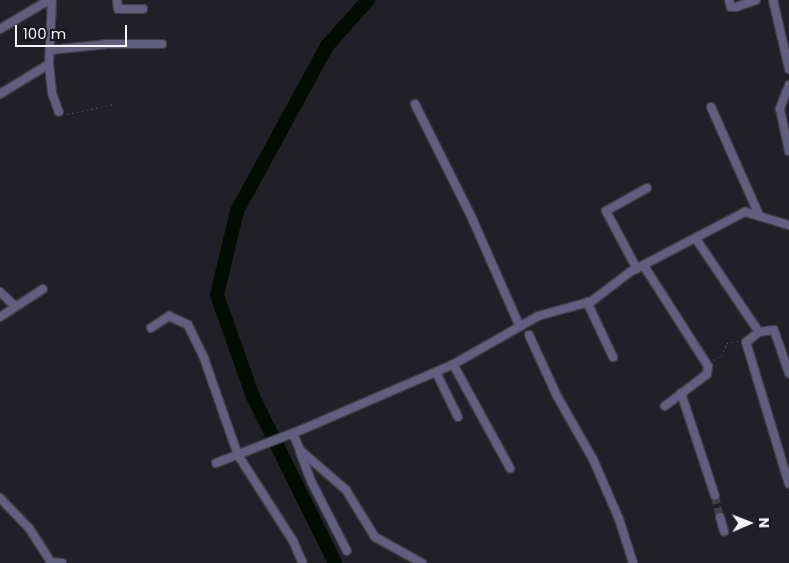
<!DOCTYPE html>
<html>
<head>
<meta charset="utf-8">
<style>
	body { margin:0 }
	#map { position:relative; width:789px; height:563px; overflow:hidden; background:#212029; font-family:Poppins,sans-serif }
	div>[style] { position:absolute }
	.river>* { height:14px; margin:-7px; padding:0 7px; transform-origin:7px; border-radius:7px; background:#040b00 }
	.minor-tunnel>* { height:8px; margin-top:-4px; transform-origin:0; background:repeating-linear-gradient(90deg,#414048 0 8px,transparent 0 12px) }
	.path>* { height:1px; margin-top:-0.5px; transform-origin:0; background:repeating-linear-gradient(90deg,#616069 0 1px,transparent 0 5px) }
	.roads { filter:drop-shadow(1px 0 #3f3e46) drop-shadow(-1px 0 #3f3e46) drop-shadow(0 1px #3f3e46) drop-shadow(0 -1px #3f3e46) }
	.minor>* { height:8px; margin:-4px; padding:0 4px; transform-origin:4px; border-radius:4px; background:#625e7f }
	span { translate:-50% -50%; white-space:nowrap; text-align:center; line-height:1.15; -webkit-text-stroke:4px #181720; paint-order:stroke }
	.north { position:absolute; left:724px; top:498px; width:50px; height:50px; -webkit-text-stroke:4px #181720; paint-order:stroke; rotate:89deg; font-size:14px; font-weight:700; line-height:20px; text-align:center; color:#f5f4fb }
	.north::after { content:''; display:block; margin:auto; width:18px; height:22px; background:#f5f4fb; clip-path:polygon(50% 0,100% 100%,50% 72%,0 100%) }
	.scale { position:absolute; left:15px; top:25px; width:112px; height:22px; box-sizing:border-box; border:2px solid #f5f4fb; border-top:0; padding-left:6px; font-size:15px; line-height:18px; white-space:nowrap; color:#f5f4fb; -webkit-text-stroke:4px #181720; paint-order:stroke }
</style>
</head>
<body>
<div id="map">
	<div class="river">
		<i style="left:335px;top:563px;width:188px;rotate:-116.2deg"></i>
		<i style="left:252px;top:394px;width:105px;rotate:-109.5deg"></i>
		<i style="left:217px;top:295px;width:86px;rotate:-76.6deg"></i>
		<i style="left:237px;top:211px;width:188px;rotate:-61.4deg"></i>
		<i style="left:327px;top:46px;width:62px;rotate:-48.3deg"></i>
	</div>
	<div class="minor-tunnel">
		<i style="left:715px;top:496px;width:22px;rotate:77deg"></i>
	</div>
	<div class="path">
		<i style="left:67px;top:114px;width:48px;rotate:-12deg"></i>
		<i style="left:714px;top:360px;width:8px;rotate:-30deg"></i>
		<i style="left:721px;top:356px;width:14px;rotate:-65deg"></i>
		<i style="left:727px;top:343px;width:11px;rotate:-10deg"></i>
	</div>
	<div class="roads">
		<div class="minor">
			<i style="left:52px;top:0;width:64px;rotate:92.7deg"></i>
			<i style="left:49px;top:64px;width:29px;rotate:84deg"></i>
			<i style="left:52px;top:93px;width:20px;rotate:70deg"></i>
			<i style="left:117px;top:0;width:9px;rotate:84deg"></i>
			<i style="left:118px;top:9px;width:25px"></i>
			<i style="left:729px;top:0;width:7px;rotate:74deg"></i>
			<i style="left:731px;top:7px;width:5px"></i>
			<i style="left:736px;top:7px;width:21px;rotate:-19deg"></i>
			<i style="left:773px;top:0;width:71px;rotate:76.9deg"></i>
			<i style="left:0;top:29px;width:57px;rotate:-30.6deg"></i>
			<i style="left:51px;top:50px;width:57px;rotate:-6deg"></i>
			<i style="left:108px;top:44px;width:54px"></i>
			<i style="left:789px;top:85px;width:26px;rotate:111deg"></i>
			<i style="left:780px;top:109px;width:43px;rotate:77.9deg"></i>
			<i style="left:0;top:94px;width:57px;rotate:-31.5deg"></i>
			<i style="left:415px;top:104px;width:125px;rotate:63.4deg"></i>
			<i style="left:471px;top:216px;width:121px;rotate:66.2deg"></i>
			<i style="left:711px;top:107px;width:118px;rotate:66deg"></i>
			<i style="left:696px;top:239px;width:112px;rotate:55.9deg"></i>
			<i style="left:759px;top:332px;width:16px;rotate:142deg"></i>
			<i style="left:746px;top:342px;width:148px;rotate:73.2deg"></i>
			<i style="left:644px;top:266px;width:119px;rotate:57.4deg"></i>
			<i style="left:708px;top:366px;width:8px;rotate:97deg"></i>
			<i style="left:707px;top:374px;width:53px;rotate:142.7deg"></i>
			<i style="left:637px;top:269px;width:66px;rotate:-118.1deg"></i>
			<i style="left:606px;top:211px;width:47px;rotate:-29.3deg"></i>
			<i style="left:0;top:292px;width:21px;rotate:43deg"></i>
			<i style="left:587px;top:302px;width:61px;rotate:64.7deg"></i>
			<i style="left:0;top:317px;width:51px;rotate:-33.1deg"></i>
			<i style="left:151px;top:328px;width:22px;rotate:-34deg"></i>
			<i style="left:169px;top:316px;width:21px;rotate:25deg"></i>
			<i style="left:188px;top:325px;width:37px;rotate:64deg"></i>
			<i style="left:204px;top:358px;width:103px;rotate:70.7deg"></i>
			<i style="left:238px;top:455px;width:102px;rotate:57.4deg"></i>
			<i style="left:293px;top:541px;width:24px;rotate:66deg"></i>
			<i style="left:759px;top:332px;width:15px;rotate:-8deg"></i>
			<i style="left:774px;top:330px;width:46px;rotate:70.8deg"></i>
			<i style="left:529px;top:335px;width:67px;rotate:65.3deg"></i>
			<i style="left:557px;top:396px;width:73px;rotate:60.3deg"></i>
			<i style="left:593px;top:459px;width:65px;rotate:66.6deg"></i>
			<i style="left:619px;top:519px;width:46px;rotate:72.3deg"></i>
			<i style="left:453px;top:364px;width:119px;rotate:61.3deg"></i>
			<i style="left:436px;top:372px;width:50px;rotate:63.9deg"></i>
			<i style="left:681px;top:393px;width:108px;rotate:71.7deg"></i>
			<i style="left:293px;top:434px;width:17px;rotate:66deg"></i>
			<i style="left:300px;top:450px;width:61px;rotate:41deg"></i>
			<i style="left:346px;top:490px;width:55px;rotate:58.3deg"></i>
			<i style="left:375px;top:537px;width:54px;rotate:29deg"></i>
			<i style="left:300px;top:452px;width:33px;rotate:69deg"></i>
			<i style="left:312px;top:483px;width:76px;rotate:62.8deg"></i>
			<i style="left:216px;top:463px;width:91px;rotate:-21.2deg"></i>
			<i style="left:301px;top:430px;width:167px;rotate:-23.3deg"></i>
			<i style="left:454px;top:364px;width:97px;rotate:-29.7deg"></i>
			<i style="left:538px;top:316px;width:56px;rotate:-15.5deg"></i>
			<i style="left:592px;top:301px;width:48px;rotate:-37.3deg"></i>
			<i style="left:630px;top:272px;width:130px;rotate:-27.6deg"></i>
			<i style="left:745px;top:212px;width:46px;rotate:16.5deg"></i>
			<i style="left:0;top:498px;width:42px;rotate:46deg"></i>
			<i style="left:29px;top:528px;width:40px;rotate:57.1deg"></i>
			<i style="left:51px;top:562px;width:11px;rotate:5deg"></i>
			<i style="left:720px;top:517px;width:15px;rotate:74deg"></i>
		</div>
	</div>
	<div class="north">N</div>
	<div class="scale">100 m</div>
</div>
</body>
</html>
